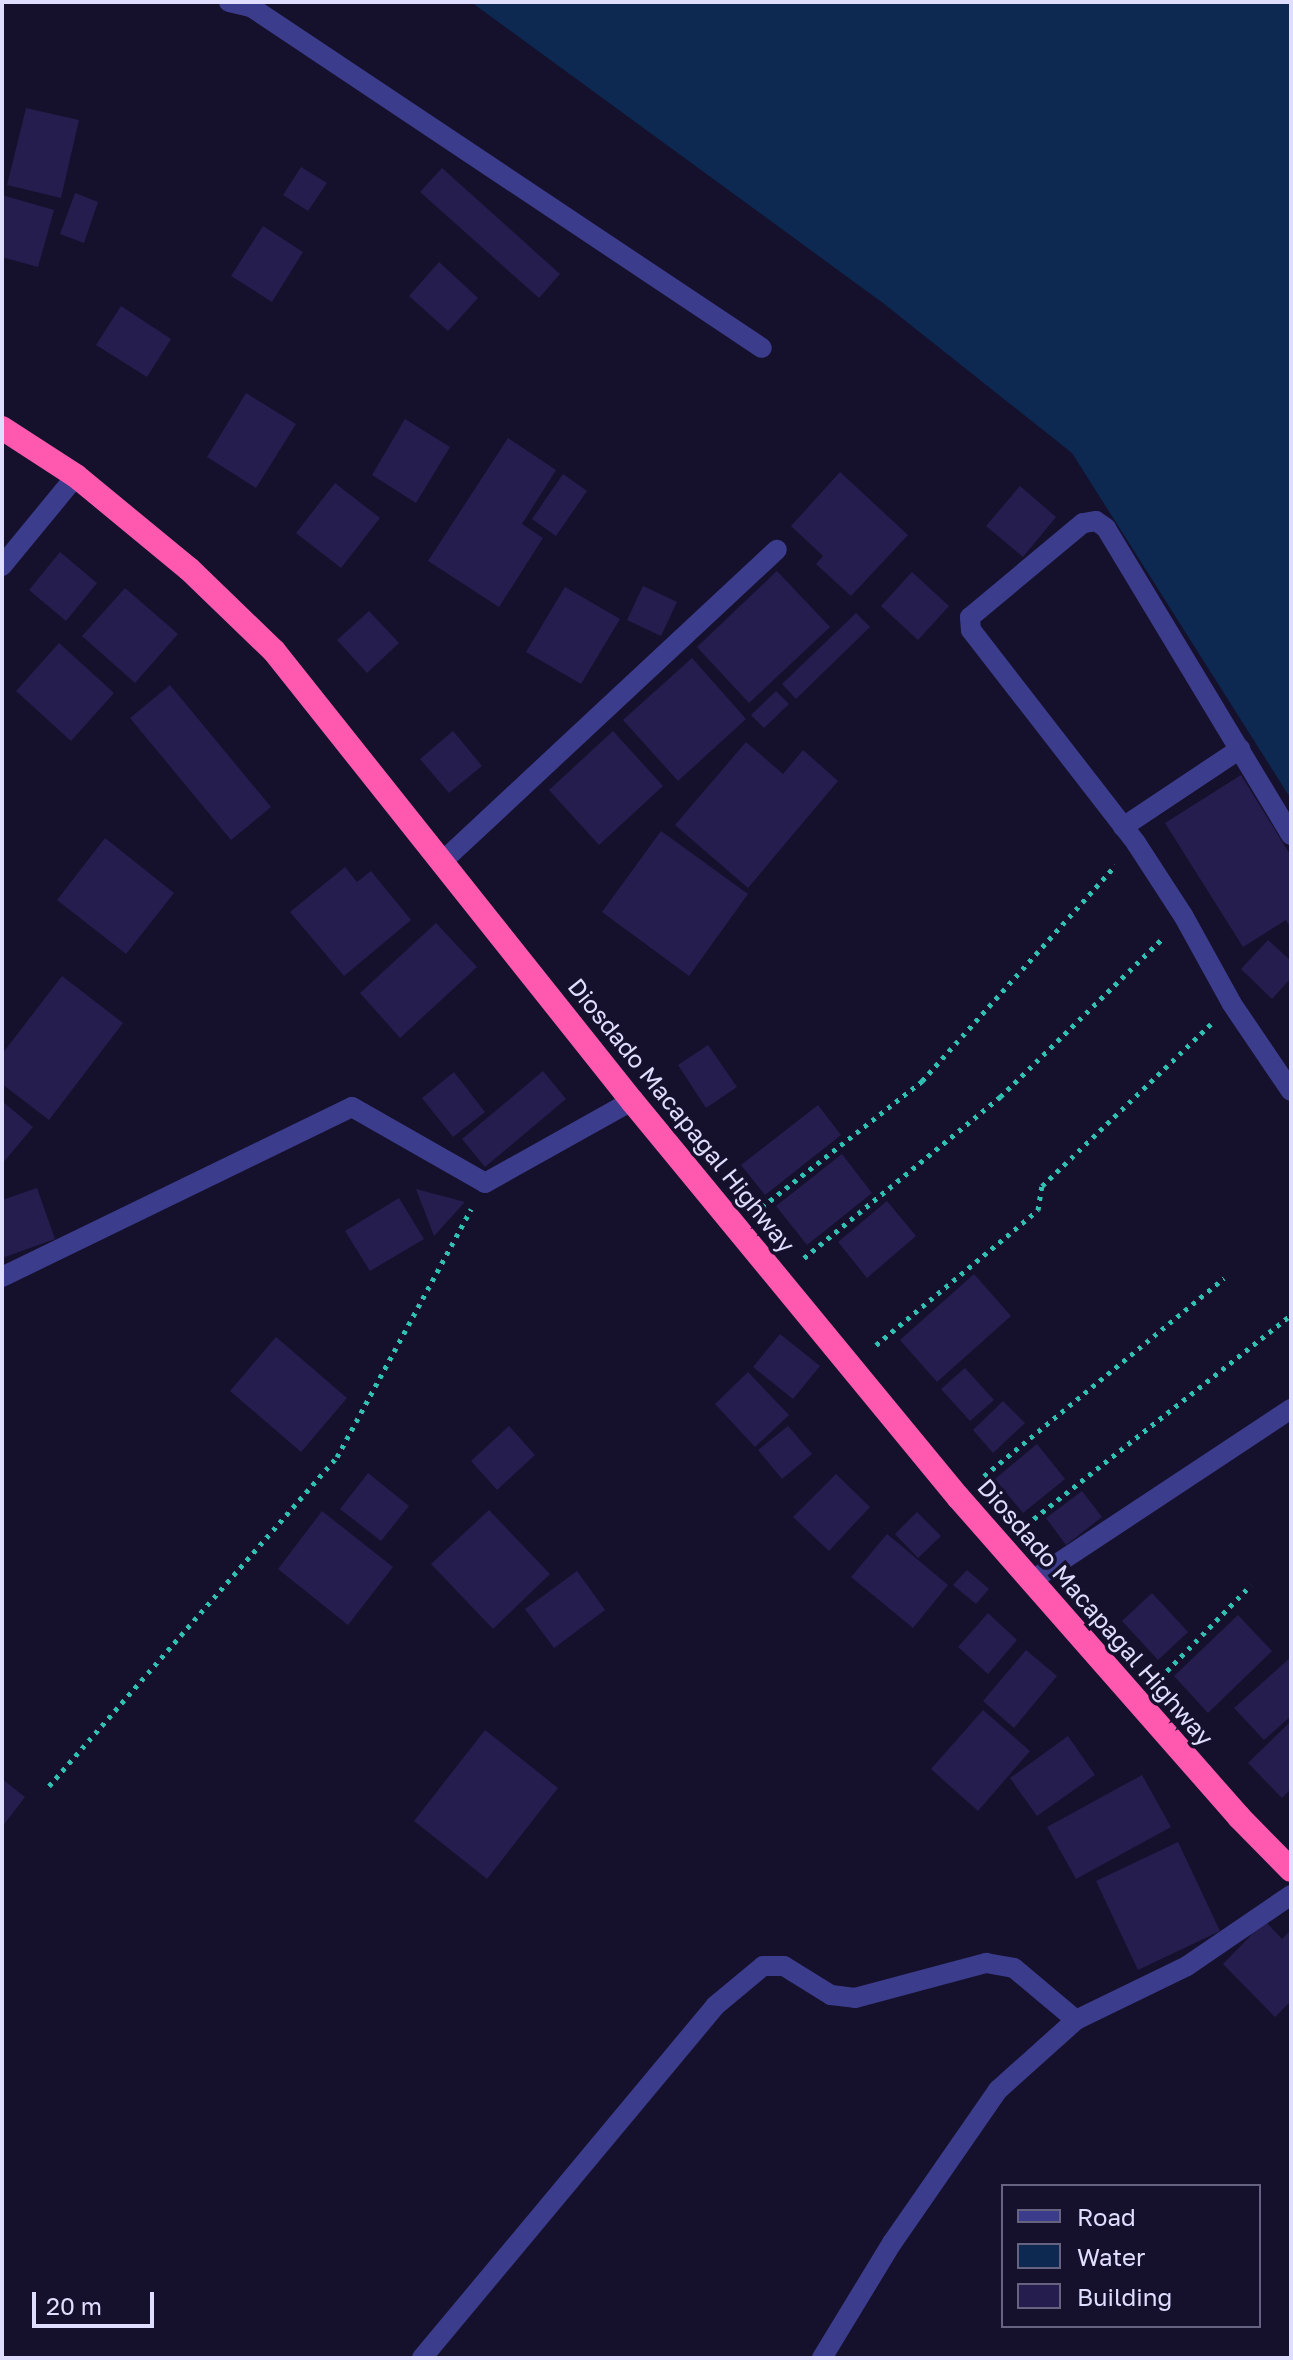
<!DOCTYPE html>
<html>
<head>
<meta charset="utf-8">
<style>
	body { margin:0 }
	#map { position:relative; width:1293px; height:2360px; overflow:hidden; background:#15112d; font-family:"Golos Text",sans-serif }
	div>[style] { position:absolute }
	.water>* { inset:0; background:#0d2851 }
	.building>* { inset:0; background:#251d4e }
	.path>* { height:5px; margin-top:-2.5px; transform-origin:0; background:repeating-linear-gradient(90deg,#30c1b2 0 4px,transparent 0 10px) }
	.minor>* { height:20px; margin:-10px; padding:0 10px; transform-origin:10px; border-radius:10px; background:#3c3c8c }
	.highway>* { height:24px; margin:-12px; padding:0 12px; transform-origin:12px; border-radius:12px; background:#ff59af }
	span { translate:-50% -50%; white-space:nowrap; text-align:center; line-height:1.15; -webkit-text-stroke:7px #15112d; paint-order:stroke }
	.street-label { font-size:24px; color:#e0deff }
	.frame { position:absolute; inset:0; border:4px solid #e0deff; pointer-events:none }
	.legend { position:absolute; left:1001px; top:2184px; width:260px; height:144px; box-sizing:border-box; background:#15112d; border:2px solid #666381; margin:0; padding:10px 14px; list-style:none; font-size:24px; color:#e0deff }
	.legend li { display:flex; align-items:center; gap:16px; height:40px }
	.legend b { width:40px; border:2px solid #666381 }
	.scale { position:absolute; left:32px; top:2292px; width:122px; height:36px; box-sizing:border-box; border:4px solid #e0deff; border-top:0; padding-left:10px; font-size:24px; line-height:28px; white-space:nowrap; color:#e0deff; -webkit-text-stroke:6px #15112d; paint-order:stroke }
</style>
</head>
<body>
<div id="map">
	<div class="water">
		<i style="clip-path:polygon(471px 2px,1291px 2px,1291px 799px,1072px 453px,883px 303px)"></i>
	</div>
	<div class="building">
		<i style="clip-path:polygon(26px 108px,79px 120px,61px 198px,7px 185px)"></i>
		<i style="clip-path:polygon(301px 167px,327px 183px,308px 211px,283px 195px)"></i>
		<i style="clip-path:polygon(442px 168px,560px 274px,539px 298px,420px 192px)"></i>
		<i style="clip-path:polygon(75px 193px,98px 202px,84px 243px,60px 234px)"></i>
		<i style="clip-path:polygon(2px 195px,54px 210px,38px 267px,2px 257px)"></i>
		<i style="clip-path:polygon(263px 226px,303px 252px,272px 302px,231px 276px)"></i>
		<i style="clip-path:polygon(439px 262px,478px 298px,448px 331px,409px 296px)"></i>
		<i style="clip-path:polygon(121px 306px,171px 339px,147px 377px,96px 345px)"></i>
		<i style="clip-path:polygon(246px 393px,296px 424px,256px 488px,207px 457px)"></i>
		<i style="clip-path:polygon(405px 419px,450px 447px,416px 503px,372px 475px)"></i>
		<i style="clip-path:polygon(508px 438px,556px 470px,522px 524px,543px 538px,499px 607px,428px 561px)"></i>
		<i style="clip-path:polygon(840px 472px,908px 535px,851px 596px,816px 564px,823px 556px,791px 526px)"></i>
		<i style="clip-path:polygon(563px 474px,587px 491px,556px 536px,532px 519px)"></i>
		<i style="clip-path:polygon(335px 483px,380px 518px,341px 568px,296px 533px)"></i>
		<i style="clip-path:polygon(1020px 486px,1056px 517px,1023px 557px,986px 526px)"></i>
		<i style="clip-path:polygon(60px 552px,97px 583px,66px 621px,29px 590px)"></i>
		<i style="clip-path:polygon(777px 571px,830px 627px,749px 703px,697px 647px)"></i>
		<i style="clip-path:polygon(912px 572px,949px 606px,918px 640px,881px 606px)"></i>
		<i style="clip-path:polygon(643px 586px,677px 602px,661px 636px,627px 620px)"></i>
		<i style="clip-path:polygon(565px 587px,620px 619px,581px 684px,526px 652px)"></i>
		<i style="clip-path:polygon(125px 588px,178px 634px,135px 683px,82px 636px)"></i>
		<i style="clip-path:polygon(369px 611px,399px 643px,367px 673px,337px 640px)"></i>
		<i style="clip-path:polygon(856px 613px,870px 627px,796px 699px,782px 684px)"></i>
		<i style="clip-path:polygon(59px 643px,114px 693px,71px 741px,16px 691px)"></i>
		<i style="clip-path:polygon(692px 658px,746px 719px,678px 781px,623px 720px)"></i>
		<i style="clip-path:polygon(170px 685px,271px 807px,231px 840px,130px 718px)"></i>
		<i style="clip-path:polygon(776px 691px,789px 704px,764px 728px,751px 715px)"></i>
		<i style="clip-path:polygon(453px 731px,482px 766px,449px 793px,420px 759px)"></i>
		<i style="clip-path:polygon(613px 731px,663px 786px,599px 845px,549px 790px)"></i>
		<i style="clip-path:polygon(746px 742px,783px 774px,803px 750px,838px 781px,748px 888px,675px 825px)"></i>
		<i style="clip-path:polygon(1241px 775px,1291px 856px,1291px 929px,1286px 920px,1243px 947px,1165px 823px)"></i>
		<i style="clip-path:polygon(661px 831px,748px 894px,689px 976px,602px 912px)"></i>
		<i style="clip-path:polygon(105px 838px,174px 893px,126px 954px,57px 900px)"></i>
		<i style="clip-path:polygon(345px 867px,357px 882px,371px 871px,411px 920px,344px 976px,290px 912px)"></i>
		<i style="clip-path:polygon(436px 923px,477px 967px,400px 1038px,360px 993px)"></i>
		<i style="clip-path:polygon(1268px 940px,1291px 961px,1291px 978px,1272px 999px,1241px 969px)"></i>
		<i style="clip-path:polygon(62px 976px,123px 1023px,49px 1120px,2px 1084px,2px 1054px)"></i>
		<i style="clip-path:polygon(708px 1045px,737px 1087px,706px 1108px,678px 1065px)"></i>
		<i style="clip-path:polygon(543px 1071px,566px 1099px,485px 1167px,462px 1139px)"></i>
		<i style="clip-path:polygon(454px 1072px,485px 1112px,453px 1137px,422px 1098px)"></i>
		<i style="clip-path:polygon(2px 1101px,33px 1127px,2px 1164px)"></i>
		<i style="clip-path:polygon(818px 1105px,841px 1135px,765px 1195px,741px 1165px)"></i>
		<i style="clip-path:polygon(842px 1154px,872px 1193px,807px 1245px,776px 1206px)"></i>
		<i style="clip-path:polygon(37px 1188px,55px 1239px,2px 1258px,2px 1200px)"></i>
		<i style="clip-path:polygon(416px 1189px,465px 1202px,434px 1236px)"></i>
		<i style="clip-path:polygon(399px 1198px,424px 1239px,370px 1271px,345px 1231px)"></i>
		<i style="clip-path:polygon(887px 1201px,916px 1236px,867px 1278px,838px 1242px)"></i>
		<i style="clip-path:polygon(974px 1274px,1011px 1316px,937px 1382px,900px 1340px)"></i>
		<i style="clip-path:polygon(780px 1334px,820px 1366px,793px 1399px,753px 1367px)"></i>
		<i style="clip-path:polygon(276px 1337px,347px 1398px,301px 1452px,230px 1391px)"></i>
		<i style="clip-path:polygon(965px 1368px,994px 1400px,970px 1421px,941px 1389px)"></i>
		<i style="clip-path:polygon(748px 1372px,789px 1415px,755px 1447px,715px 1404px)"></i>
		<i style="clip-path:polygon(1003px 1401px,1025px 1423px,993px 1453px,973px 1430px)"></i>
		<i style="clip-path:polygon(509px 1426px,535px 1455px,497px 1490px,471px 1461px)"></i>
		<i style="clip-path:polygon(788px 1426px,812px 1454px,782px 1479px,758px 1450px)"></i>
		<i style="clip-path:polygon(1037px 1444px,1065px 1479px,1023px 1513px,995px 1479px)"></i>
		<i style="clip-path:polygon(368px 1473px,409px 1506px,381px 1541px,340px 1509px)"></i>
		<i style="clip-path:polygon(836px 1474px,870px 1507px,829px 1551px,793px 1517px)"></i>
		<i style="clip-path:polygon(1082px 1491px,1102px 1517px,1066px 1545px,1046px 1518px)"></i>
		<i style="clip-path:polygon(489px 1510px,550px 1574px,493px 1629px,431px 1564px)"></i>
		<i style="clip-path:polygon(322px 1511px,393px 1567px,348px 1625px,278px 1569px)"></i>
		<i style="clip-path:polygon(917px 1512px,941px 1536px,918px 1558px,895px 1534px)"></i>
		<i style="clip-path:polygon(887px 1534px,948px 1585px,913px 1628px,851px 1577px)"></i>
		<i style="clip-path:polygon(967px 1570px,989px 1589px,976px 1604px,953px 1585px)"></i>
		<i style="clip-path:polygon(577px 1571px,605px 1610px,554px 1648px,525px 1609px)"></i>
		<i style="clip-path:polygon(1152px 1593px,1188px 1632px,1158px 1660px,1122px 1621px)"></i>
		<i style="clip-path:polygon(988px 1613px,1017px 1640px,988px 1674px,958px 1647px)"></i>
		<i style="clip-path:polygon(1238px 1615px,1272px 1651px,1208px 1713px,1174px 1676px)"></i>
		<i style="clip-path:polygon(1026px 1650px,1057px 1676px,1014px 1728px,983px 1701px)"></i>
		<i style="clip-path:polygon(1291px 1657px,1291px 1716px,1264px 1740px,1234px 1708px)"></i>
		<i style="clip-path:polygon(983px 1710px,1030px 1751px,978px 1811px,931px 1769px)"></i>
		<i style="clip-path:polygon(1291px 1721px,1291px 1789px,1282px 1798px,1248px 1763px)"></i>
		<i style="clip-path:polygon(485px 1730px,558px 1788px,487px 1879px,414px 1821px)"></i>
		<i style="clip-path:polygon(1068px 1736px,1095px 1775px,1037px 1816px,1010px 1778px)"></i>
		<i style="clip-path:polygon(1142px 1775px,1171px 1827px,1076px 1879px,1047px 1827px)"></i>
		<i style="clip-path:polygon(2px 1779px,25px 1797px,2px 1827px)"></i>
		<i style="clip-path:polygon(1178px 1842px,1220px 1931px,1138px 1970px,1096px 1881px)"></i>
		<i style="clip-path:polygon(1265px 1921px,1282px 1939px,1291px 1930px,1291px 2001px,1275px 2017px,1223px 1964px)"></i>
	</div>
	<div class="path">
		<i style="left:762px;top:1207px;width:204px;rotate:-38.2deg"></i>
		<i style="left:922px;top:1081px;width:290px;rotate:-48.1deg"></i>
		<i style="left:804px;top:1258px;width:254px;rotate:-39.4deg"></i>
		<i style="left:1000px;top:1097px;width:225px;rotate:-44.3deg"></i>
		<i style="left:876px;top:1345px;width:211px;rotate:-39.8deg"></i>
		<i style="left:1038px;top:1210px;width:24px;rotate:-81deg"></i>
		<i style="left:1042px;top:1186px;width:234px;rotate:-43.8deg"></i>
		<i style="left:984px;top:1476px;width:311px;rotate:-39.5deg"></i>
		<i style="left:1026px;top:1525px;width:338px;rotate:-38.4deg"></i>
		<i style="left:1160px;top:1678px;width:130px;rotate:-45.6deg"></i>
		<i style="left:49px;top:1786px;width:437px;rotate:-48.8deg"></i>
		<i style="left:337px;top:1457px;width:282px;rotate:-61.6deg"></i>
	</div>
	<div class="minor">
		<i style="left:229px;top:2px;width:23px;rotate:13deg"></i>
		<i style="left:251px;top:7px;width:614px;rotate:33.72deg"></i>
		<i style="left:2px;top:566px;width:117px;rotate:-50.6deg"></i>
		<i style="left:1123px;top:827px;width:141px;rotate:-33.7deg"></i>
		<i style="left:1291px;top:835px;width:358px;rotate:-121.1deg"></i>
		<i style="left:1106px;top:528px;width:12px;rotate:-145deg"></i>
		<i style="left:1096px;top:521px;width:13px;rotate:171deg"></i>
		<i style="left:1083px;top:523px;width:147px;rotate:140.2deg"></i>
		<i style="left:970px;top:617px;width:13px;rotate:86deg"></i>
		<i style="left:971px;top:630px;width:269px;rotate:52.2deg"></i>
		<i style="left:1136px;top:843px;width:88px;rotate:57deg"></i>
		<i style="left:1184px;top:917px;width:99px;rotate:61.1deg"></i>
		<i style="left:1232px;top:1004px;width:105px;rotate:55.9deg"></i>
		<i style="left:444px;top:860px;width:455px;rotate:-43deg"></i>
		<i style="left:2px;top:1277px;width:389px;rotate:-25.9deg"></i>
		<i style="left:352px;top:1107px;width:153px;rotate:29.7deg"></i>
		<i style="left:485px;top:1183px;width:168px;rotate:-29.2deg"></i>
		<i style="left:1031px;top:1581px;width:312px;rotate:-33.5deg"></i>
		<i style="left:422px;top:2358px;width:458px;rotate:-50.2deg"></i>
		<i style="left:715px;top:2006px;width:62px;rotate:-39.8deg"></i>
		<i style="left:763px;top:1966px;width:21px"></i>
		<i style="left:784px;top:1966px;width:55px;rotate:31.7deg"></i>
		<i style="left:831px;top:1995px;width:24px;rotate:7deg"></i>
		<i style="left:855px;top:1998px;width:136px;rotate:-15deg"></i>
		<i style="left:986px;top:1963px;width:28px;rotate:10deg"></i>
		<i style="left:1014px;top:1968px;width:81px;rotate:40deg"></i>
		<i style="left:822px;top:2358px;width:135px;rotate:-58.7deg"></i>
		<i style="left:892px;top:2243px;width:186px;rotate:-55.3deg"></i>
		<i style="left:998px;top:2090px;width:105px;rotate:-41.9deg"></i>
		<i style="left:1076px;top:2020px;width:123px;rotate:-25.9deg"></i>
		<i style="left:1187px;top:1966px;width:126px;rotate:-34.3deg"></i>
	</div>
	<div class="highway">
		<i style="left:2px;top:428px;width:88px;rotate:33deg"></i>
		<i style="left:76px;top:476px;width:146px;rotate:39.5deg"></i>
		<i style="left:189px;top:569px;width:118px;rotate:44deg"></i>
		<i style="left:274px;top:651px;width:575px;rotate:51.5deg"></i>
		<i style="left:632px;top:1101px;width:513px;rotate:50.54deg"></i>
		<i style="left:958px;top:1497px;width:426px;rotate:48.7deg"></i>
		<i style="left:1239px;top:1817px;width:74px;rotate:45.5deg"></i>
	</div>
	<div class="street-label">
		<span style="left:682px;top:1115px;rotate:51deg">Diosdado Macapagal Highway</span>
		<span style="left:1096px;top:1612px;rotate:49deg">Diosdado Macapagal Highway</span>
	</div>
	<div class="frame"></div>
	<ul class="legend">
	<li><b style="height:10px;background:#3c3c8c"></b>Road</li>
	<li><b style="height:22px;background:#0d2851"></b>Water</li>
	<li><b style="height:22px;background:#251d4e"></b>Building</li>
	</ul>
	<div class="scale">20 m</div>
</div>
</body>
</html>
